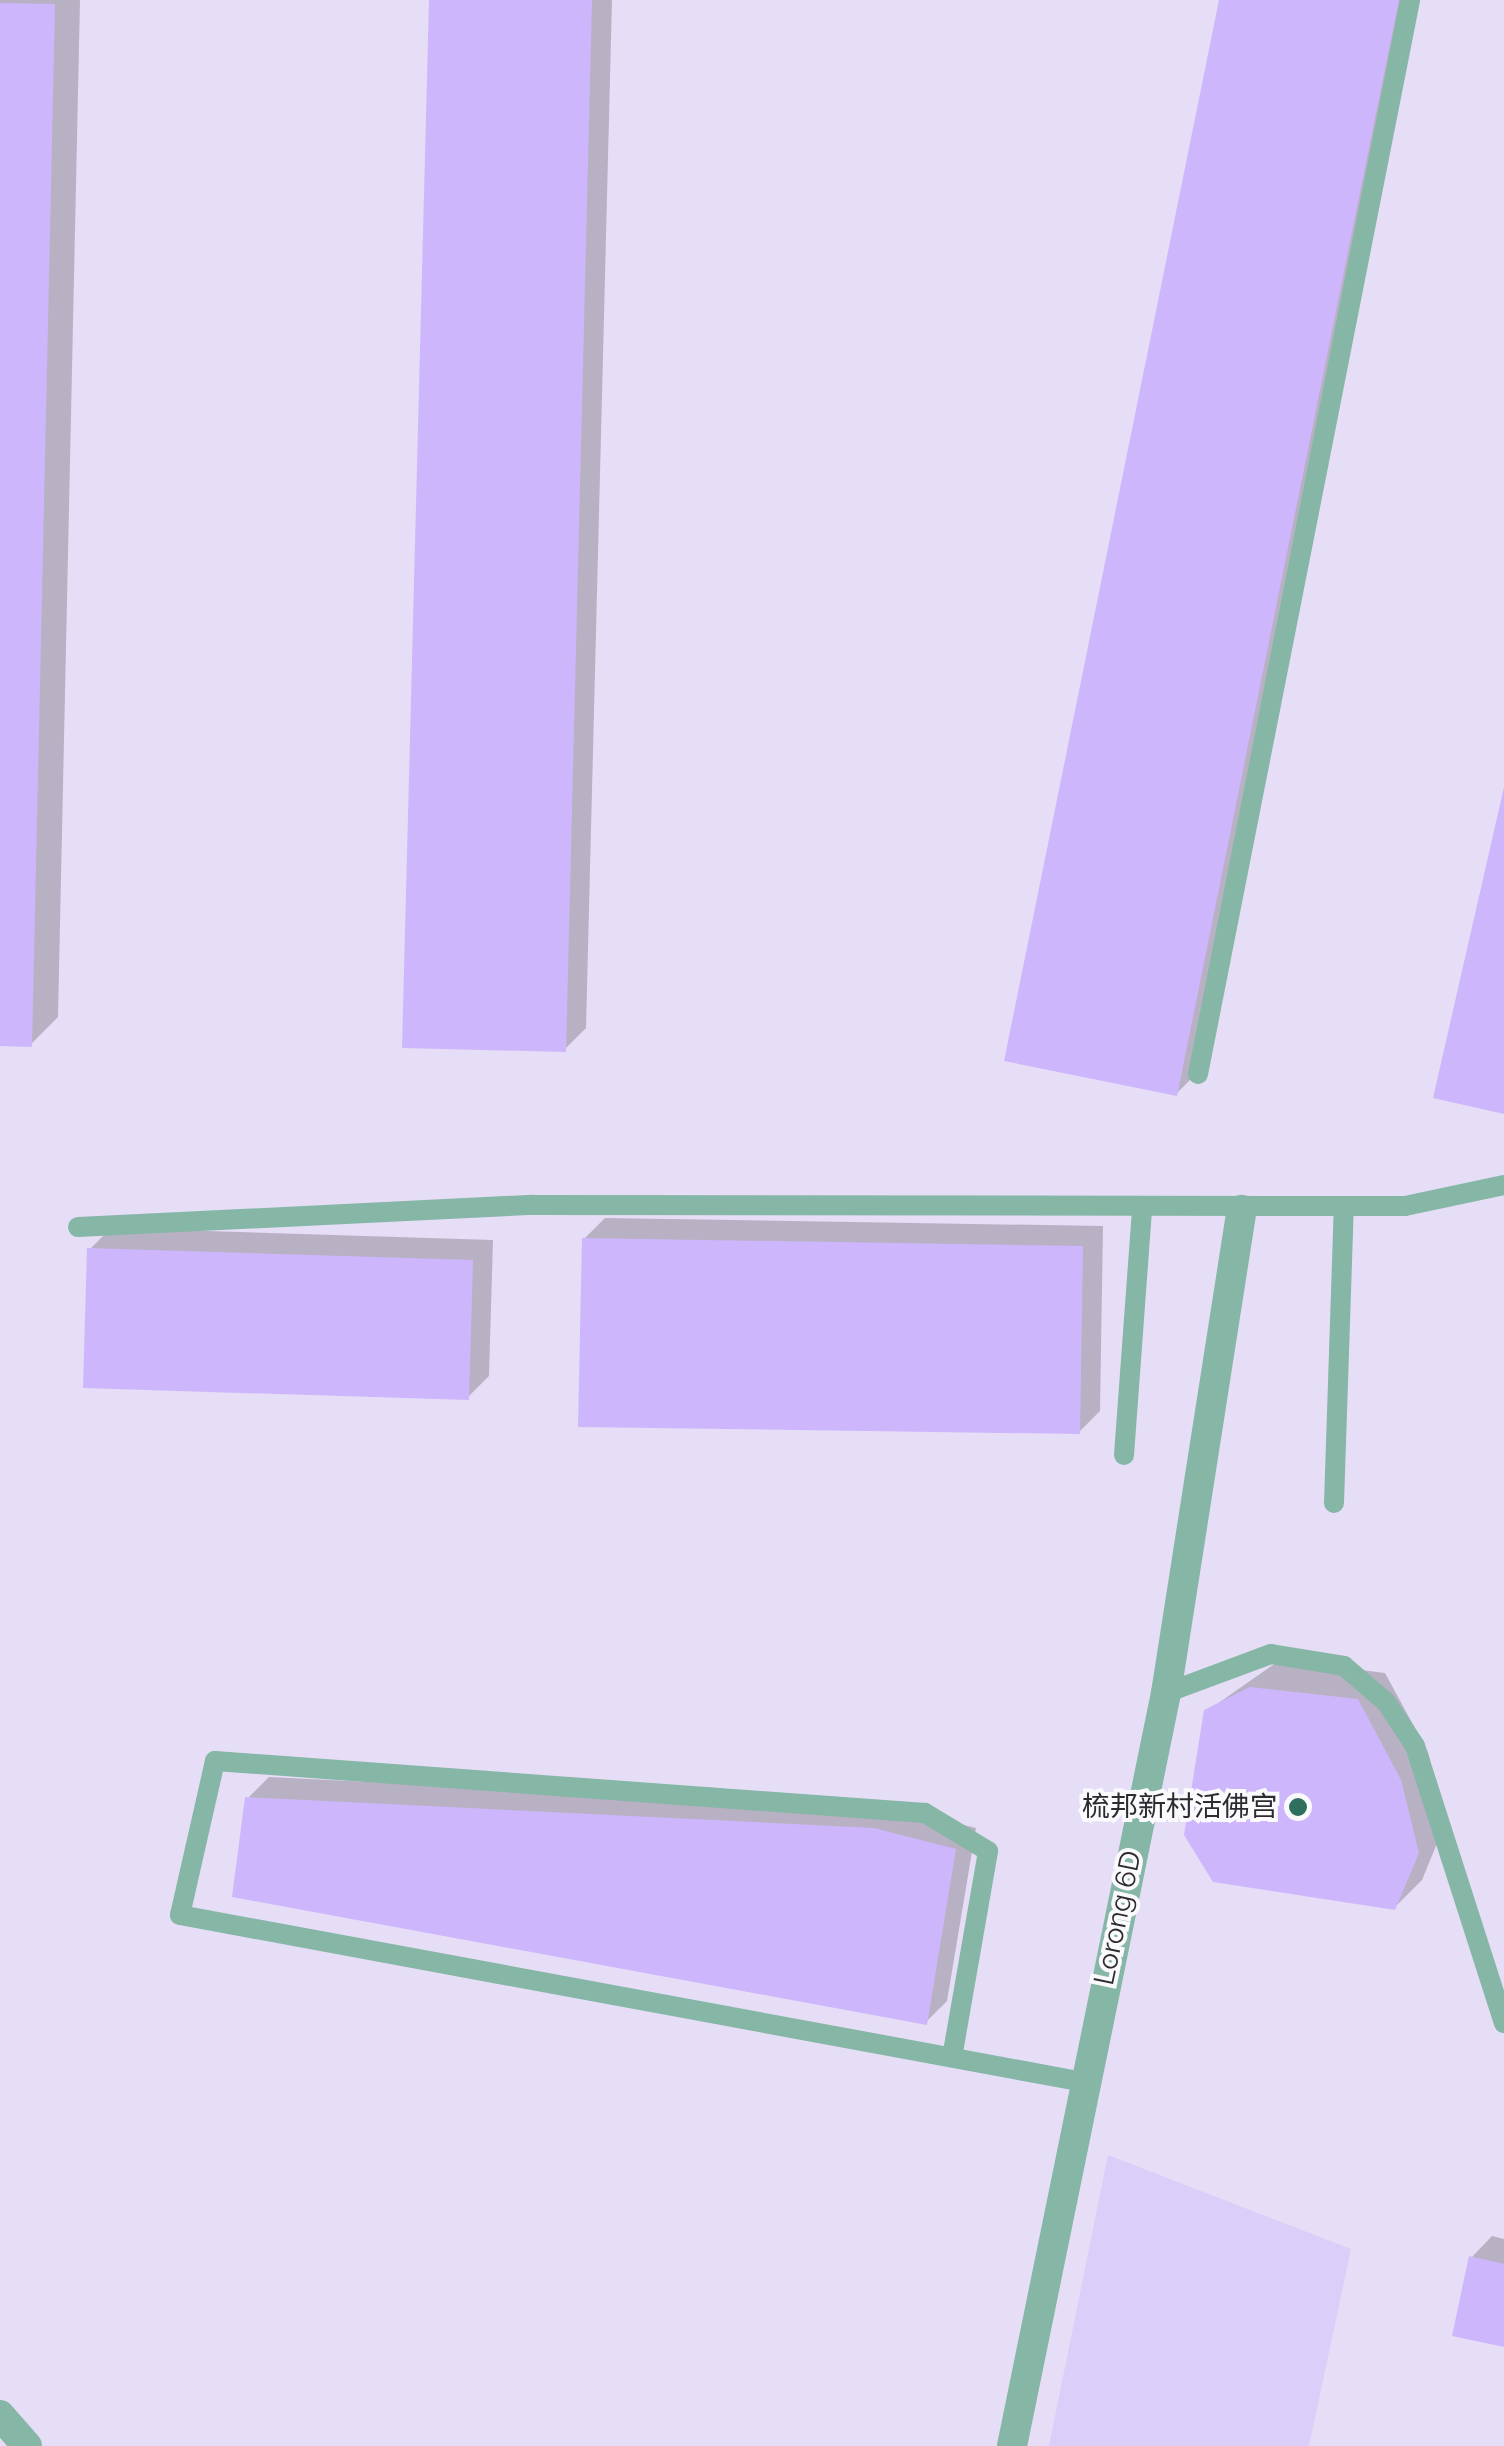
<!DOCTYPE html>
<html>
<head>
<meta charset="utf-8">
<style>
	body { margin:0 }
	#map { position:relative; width:1504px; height:2446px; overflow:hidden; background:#eee9fa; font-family:Raleway,"Noto Sans SC",sans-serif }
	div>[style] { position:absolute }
	.built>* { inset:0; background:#e6def6 }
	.green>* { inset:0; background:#dbcef8 }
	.shadow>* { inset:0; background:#0003 }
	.building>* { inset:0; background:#ceb6fc }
	.service>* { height:20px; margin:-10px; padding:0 10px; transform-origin:10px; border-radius:10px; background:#85b6a6 }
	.minor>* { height:30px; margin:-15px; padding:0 15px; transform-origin:15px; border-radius:15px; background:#85b6a6 }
	.dots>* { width:28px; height:28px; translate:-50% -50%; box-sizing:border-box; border:5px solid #faf9fc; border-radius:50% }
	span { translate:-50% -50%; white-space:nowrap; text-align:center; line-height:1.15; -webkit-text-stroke:8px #faf9fc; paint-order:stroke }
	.poi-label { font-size:28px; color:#2d2b31 }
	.right { translate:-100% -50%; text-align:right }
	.street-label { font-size:28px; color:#2d2b31 }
</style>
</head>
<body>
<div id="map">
	<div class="built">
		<i style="clip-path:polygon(0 0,1504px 0,1504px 2446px,0 2446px)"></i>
	</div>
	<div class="green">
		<i style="clip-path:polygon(1108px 2155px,1351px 2249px,1309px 2446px,1049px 2446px)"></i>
	</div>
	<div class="shadow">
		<i style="clip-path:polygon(0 0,80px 0,58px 1017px,31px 1044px,0 1043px)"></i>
		<i style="clip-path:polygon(431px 0,612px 0,586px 1028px,565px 1049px)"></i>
		<i style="clip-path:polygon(1222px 0,1414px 0,1198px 1072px,1177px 1093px)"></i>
		<i style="clip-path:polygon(605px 1218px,1103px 1226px,1100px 1411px,1079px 1432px,584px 1239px)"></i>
		<i style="clip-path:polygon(111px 1228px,493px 1240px,489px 1376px,468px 1397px,89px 1250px)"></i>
		<i style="clip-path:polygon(1280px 1660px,1385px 1673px,1428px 1752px,1445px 1824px,1422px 1880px,1394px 1908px,1207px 1711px)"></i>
		<i style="clip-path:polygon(269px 1777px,897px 1808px,976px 1828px,947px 2001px,926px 2022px,248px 1798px)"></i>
		<i style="clip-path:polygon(1492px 2236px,1504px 2239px,1504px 2345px,1471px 2258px)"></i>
	</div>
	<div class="building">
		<i style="clip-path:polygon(429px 0,592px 0,566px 1052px,402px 1048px)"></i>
		<i style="clip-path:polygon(1219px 0,1399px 0,1177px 1096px,1004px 1061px)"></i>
		<i style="clip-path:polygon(0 3px,55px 4px,32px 1047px,0 1046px)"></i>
		<i style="clip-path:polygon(1504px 787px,1504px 1114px,1433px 1098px)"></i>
		<i style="clip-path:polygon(582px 1238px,1083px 1246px,1080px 1434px,578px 1427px)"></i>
		<i style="clip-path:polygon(87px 1248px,473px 1260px,469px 1400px,83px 1388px)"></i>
		<i style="clip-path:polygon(1250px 1687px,1358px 1699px,1401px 1780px,1419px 1853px,1395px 1910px,1213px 1882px,1184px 1835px,1204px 1710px)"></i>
		<i style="clip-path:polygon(245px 1797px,874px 1828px,956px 1849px,927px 2025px,232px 1897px)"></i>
		<i style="clip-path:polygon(1469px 2256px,1504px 2264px,1504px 2347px,1452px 2336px)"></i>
	</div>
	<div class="service">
		<i style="left:1198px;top:1074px;width:1095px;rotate:-78.83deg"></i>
		<i style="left:78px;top:1227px;width:455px;rotate:-2.8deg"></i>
		<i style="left:532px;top:1205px;width:873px;rotate:0.07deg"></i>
		<i style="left:1405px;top:1206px;width:101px;rotate:-12deg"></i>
		<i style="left:1124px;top:1455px;width:247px;rotate:-85.8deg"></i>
		<i style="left:1334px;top:1503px;width:295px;rotate:-88.1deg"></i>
		<i style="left:1166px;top:1693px;width:112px;rotate:-20.4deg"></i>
		<i style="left:1271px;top:1654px;width:74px;rotate:9.3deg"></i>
		<i style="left:1344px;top:1666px;width:55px;rotate:40.6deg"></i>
		<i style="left:1386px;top:1702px;width:53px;rotate:56.6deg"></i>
		<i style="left:1415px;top:1746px;width:291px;rotate:72.2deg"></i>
		<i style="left:953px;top:2052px;width:204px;rotate:-80.1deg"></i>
		<i style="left:988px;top:1851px;width:74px;rotate:-148.9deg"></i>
		<i style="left:925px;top:1813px;width:712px;rotate:-175.81deg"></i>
		<i style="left:215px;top:1761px;width:158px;rotate:102.8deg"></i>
		<i style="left:180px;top:1915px;width:919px;rotate:10.47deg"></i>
	</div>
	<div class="minor">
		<i style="left:0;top:2415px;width:41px;rotate:48.9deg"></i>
		<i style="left:1012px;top:2446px;width:769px;rotate:-78.44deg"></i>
		<i style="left:1166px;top:1693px;width:489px;rotate:-81.1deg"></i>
	</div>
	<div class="dots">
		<i style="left:1298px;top:1807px;background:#2f6f5d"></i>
	</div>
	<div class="poi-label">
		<span class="right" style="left:1278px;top:1807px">梳邦新村活佛宫</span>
	</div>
	<div class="street-label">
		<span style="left:1118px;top:1918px;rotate:-78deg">Lorong 6D</span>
	</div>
</div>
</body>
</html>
